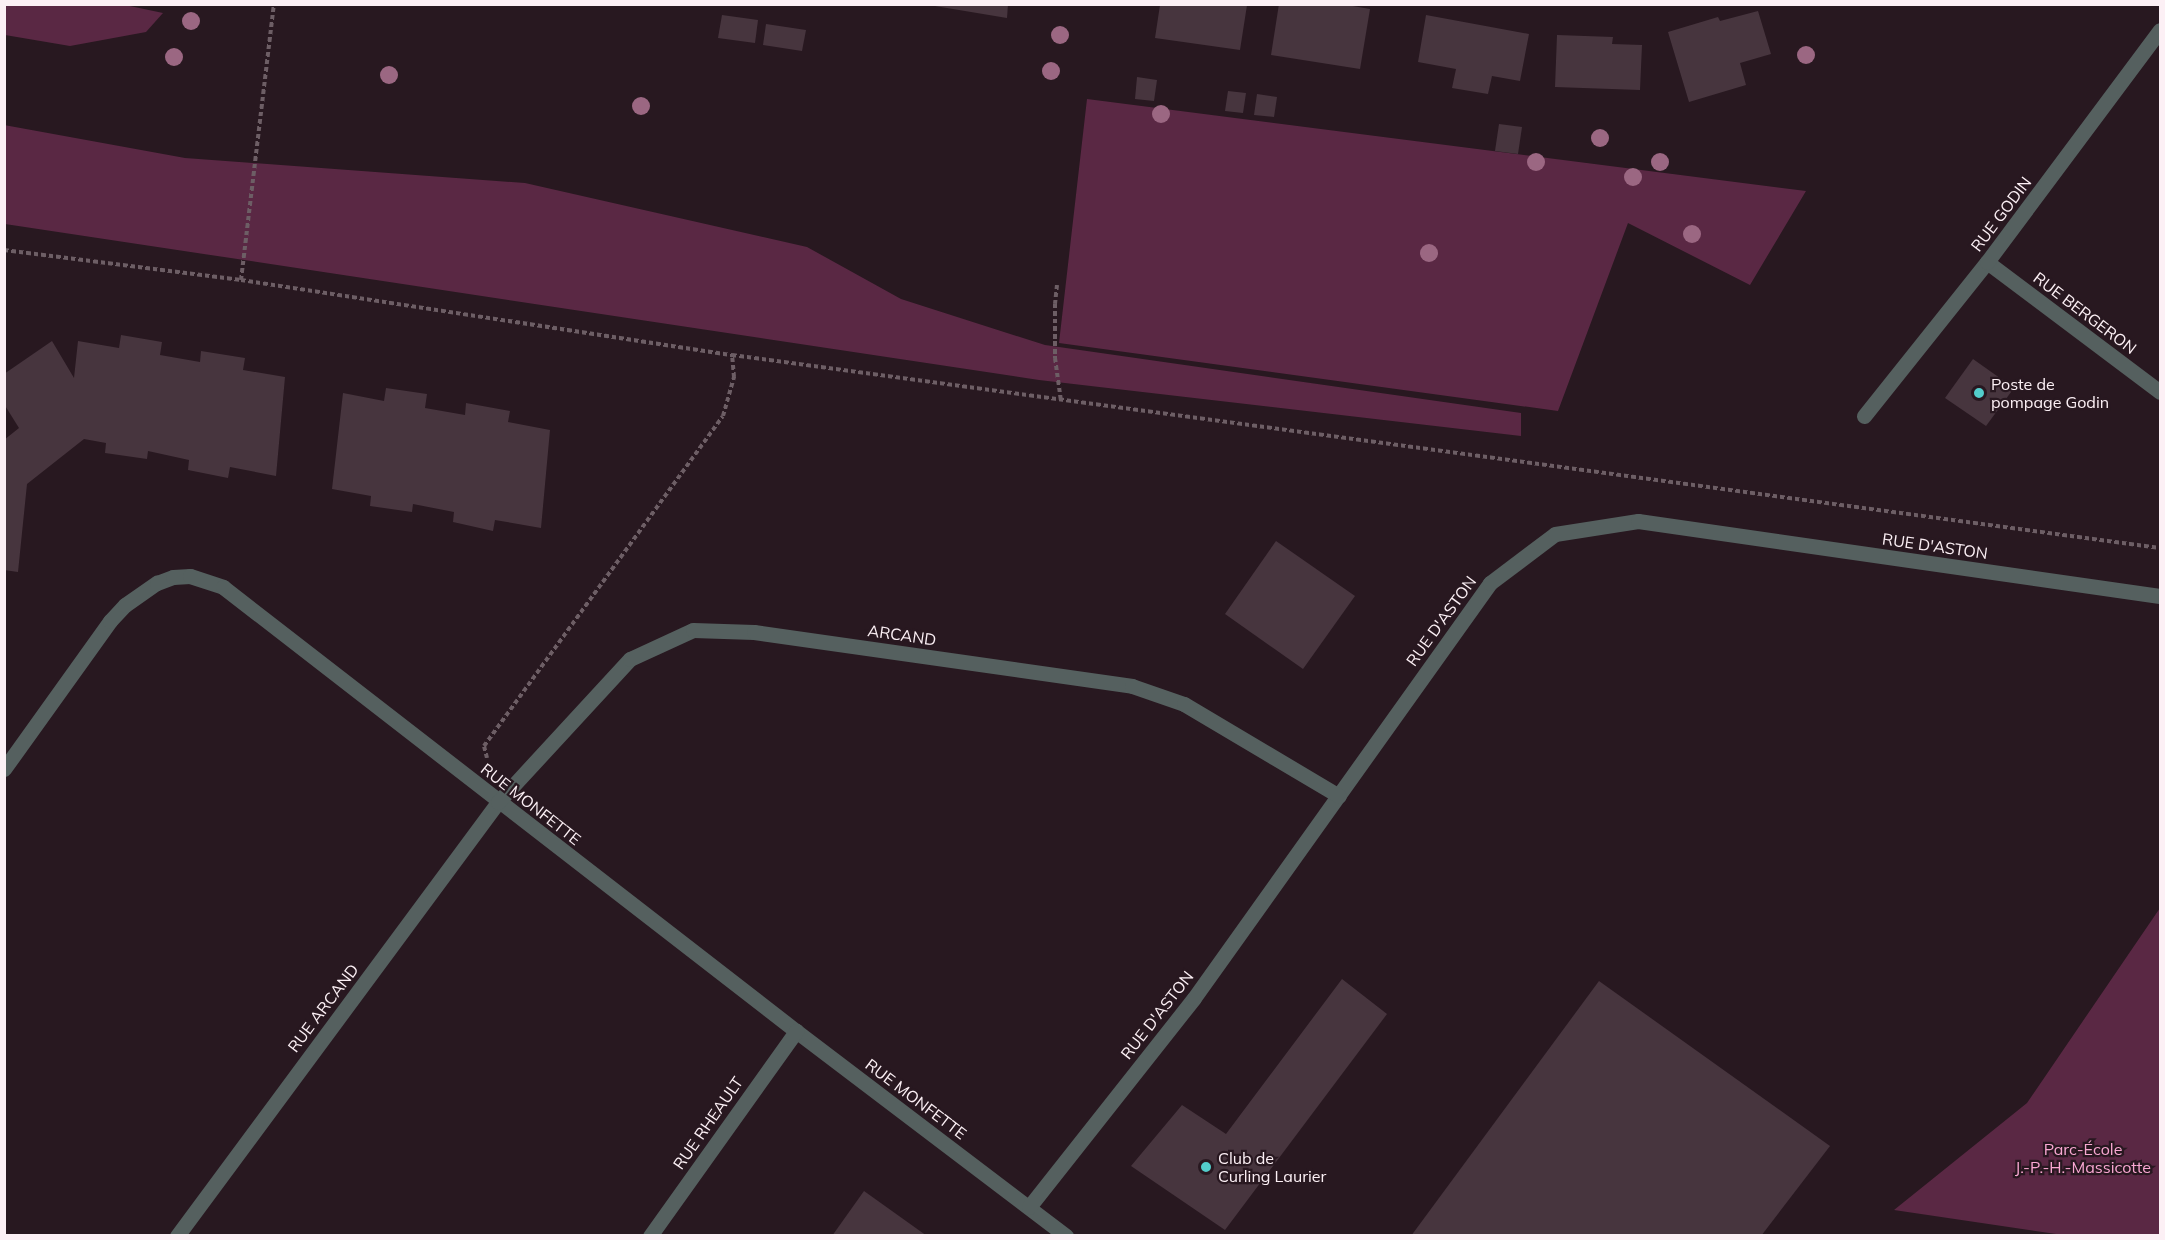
<!DOCTYPE html>
<html>
<head>
<meta charset="utf-8">
<style>
	body { margin:0 }
	#map { position:relative; width:2165px; height:1240px; overflow:hidden; background:#281820; font-family:Mulish,sans-serif }
	div>[style] { position:absolute }
	.green>* { inset:0; background:#5a2844 }
	.building>* { inset:0; background:#47353e }
	.path>* { height:4px; margin-top:-2px; transform-origin:0; background:repeating-linear-gradient(90deg,#6d5e65 0 4.5px,transparent 0 7.5px) }
	.minor>* { height:15px; margin:-7.5px; padding:0 7.5px; transform-origin:7.5px; border-radius:7.5px; background:#55605f }
	.trees>* { width:18px; height:18px; margin:-9px; border-radius:50%; background:#9b6782 }
	.dots>* { width:16px; height:16px; translate:-50% -50%; box-sizing:border-box; border:3px solid #281820; border-radius:50% }
	span { translate:-50% -50%; white-space:nowrap; text-align:center; line-height:1.15; -webkit-text-stroke:4.5px #281820; paint-order:stroke }
	.street-label { font-size:16px; color:#fcf0f5 }
	.poi-label { font-size:16px; color:#fcf0f5 }
	.left { translate:0 -50%; text-align:left }
	.park-label { font-size:16px; color:#f9a7d2 }
	.frame { position:absolute; inset:0; border:6px solid #fcf0f5; pointer-events:none }
</style>
</head>
<body>
<div id="map">
	<div class="green">
		<i style="clip-path:polygon(125px 5px,163px 13px,146px 32px,70px 46px,5px 35px,5px 5px)"></i>
		<i style="clip-path:polygon(1087px 99px,1806px 191px,1750px 285px,1628px 223px,1558px 411px,1059px 343px)"></i>
		<i style="clip-path:polygon(4px 125px,185px 158px,525px 183px,807px 247px,901px 299px,1045px 345px,1521px 413px,1521px 436px,1039px 380px,5px 224px)"></i>
		<i style="clip-path:polygon(2160px 908px,2160px 1235px,2063px 1235px,1894px 1210px,2027px 1103px)"></i>
	</div>
	<div class="building">
		<i style="clip-path:polygon(923px 4px,1008px 4px,1007px 18px)"></i>
		<i style="clip-path:polygon(1279px 4px,1341px 4px,1370px 9px,1360px 69px,1271px 55px)"></i>
		<i style="clip-path:polygon(1160px 5px,1247px 5px,1240px 50px,1155px 38px)"></i>
		<i style="clip-path:polygon(1758px 11px,1771px 54px,1740px 63px,1746px 85px,1689px 102px,1668px 32px,1718px 17px,1720px 21px)"></i>
		<i style="clip-path:polygon(722px 15px,758px 20px,755px 43px,718px 38px)"></i>
		<i style="clip-path:polygon(1426px 15px,1529px 34px,1520px 81px,1492px 76px,1488px 94px,1452px 88px,1456px 69px,1418px 62px)"></i>
		<i style="clip-path:polygon(766px 24px,806px 30px,802px 51px,763px 45px)"></i>
		<i style="clip-path:polygon(1557px 35px,1613px 37px,1612px 44px,1642px 45px,1640px 90px,1555px 87px)"></i>
		<i style="clip-path:polygon(1137px 77px,1157px 80px,1154px 101px,1135px 99px)"></i>
		<i style="clip-path:polygon(1228px 91px,1246px 93px,1243px 113px,1225px 111px)"></i>
		<i style="clip-path:polygon(1257px 94px,1277px 97px,1274px 117px,1254px 115px)"></i>
		<i style="clip-path:polygon(1499px 124px,1522px 127px,1518px 154px,1495px 151px)"></i>
		<i style="clip-path:polygon(121px 335px,162px 342px,160px 355px,200px 362px,201px 351px,245px 358px,243px 370px,285px 377px,276px 476px,230px 467px,228px 478px,188px 470px,189px 460px,148px 451px,147px 459px,105px 453px,106px 443px,84px 439px,27px 484px,18px 572px,4px 570px,4px 440px,19px 428px,4px 404px,4px 374px,52px 341px,74px 378px,78px 341px,119px 348px)"></i>
		<i style="clip-path:polygon(1973px 359px,2014px 388px,1986px 426px,1945px 398px)"></i>
		<i style="clip-path:polygon(386px 388px,427px 394px,425px 408px,465px 415px,466px 403px,510px 411px,508px 422px,550px 430px,541px 528px,495px 520px,493px 531px,453px 522px,454px 512px,413px 504px,412px 512px,370px 506px,371px 496px,332px 489px,343px 393px,384px 401px)"></i>
		<i style="clip-path:polygon(1276px 541px,1355px 596px,1303px 669px,1225px 614px)"></i>
		<i style="clip-path:polygon(1342px 979px,1387px 1014px,1225px 1230px,1131px 1166px,1182px 1105px,1226px 1134px)"></i>
		<i style="clip-path:polygon(1599px 981px,1830px 1146px,1761px 1236px,1411px 1236px)"></i>
		<i style="clip-path:polygon(864px 1191px,927px 1236px,832px 1236px)"></i>
	</div>
	<div class="path">
		<i style="left:4px;top:250px;width:239px;rotate:7.2deg"></i>
		<i style="left:241px;top:280px;width:497px;rotate:8.7deg"></i>
		<i style="left:732px;top:355px;width:1441px;rotate:7.7deg"></i>
		<i style="left:241px;top:280px;width:278px;rotate:-83.2deg"></i>
		<i style="left:1057px;top:285px;width:19px;rotate:96deg"></i>
		<i style="left:1055px;top:304px;width:54px;rotate:90deg"></i>
		<i style="left:1055px;top:358px;width:43px;rotate:82.1deg"></i>
		<i style="left:487px;top:758px;width:12px;rotate:-104deg"></i>
		<i style="left:484px;top:746px;width:407px;rotate:-54.1deg"></i>
		<i style="left:723px;top:416px;width:41px;rotate:-74.2deg"></i>
		<i style="left:734px;top:377px;width:22px;rotate:-95deg"></i>
	</div>
	<div class="minor">
		<i style="left:1987px;top:262px;width:216px;rotate:36.9deg"></i>
		<i style="left:1864px;top:416px;width:197px;rotate:-51.4deg"></i>
		<i style="left:1987px;top:262px;width:289px;rotate:-53.3deg"></i>
		<i style="left:4px;top:769px;width:182px;rotate:-54.4deg"></i>
		<i style="left:110px;top:621px;width:22px;rotate:-47deg"></i>
		<i style="left:125px;top:605px;width:39px;rotate:-35deg"></i>
		<i style="left:157px;top:583px;width:17px;rotate:-21deg"></i>
		<i style="left:173px;top:577px;width:17px;rotate:-3deg"></i>
		<i style="left:190px;top:576px;width:35px;rotate:18deg"></i>
		<i style="left:223px;top:587px;width:725px;rotate:37.77deg"></i>
		<i style="left:796px;top:1031px;width:339px;rotate:37.2deg"></i>
		<i style="left:1029px;top:1207px;width:266px;rotate:-51.7deg"></i>
		<i style="left:1194px;top:998px;width:510px;rotate:-54.5deg"></i>
		<i style="left:1490px;top:583px;width:81px;rotate:-37deg"></i>
		<i style="left:1555px;top:534px;width:84px;rotate:-8.9deg"></i>
		<i style="left:1638px;top:521px;width:527px;rotate:8.18deg"></i>
		<i style="left:177px;top:1236px;width:540px;rotate:-53.51deg"></i>
		<i style="left:498px;top:802px;width:195px;rotate:-47.3deg"></i>
		<i style="left:630px;top:659px;width:69px;rotate:-24.7deg"></i>
		<i style="left:693px;top:630px;width:61px;rotate:1.9deg"></i>
		<i style="left:754px;top:632px;width:382px;rotate:8.1deg"></i>
		<i style="left:1132px;top:686px;width:55px;rotate:19.1deg"></i>
		<i style="left:1184px;top:704px;width:180px;rotate:30.7deg"></i>
		<i style="left:650px;top:1236px;width:252px;rotate:-54.5deg"></i>
	</div>
	<div class="trees">
		<i style="left:191px;top:21px"></i>
		<i style="left:1060px;top:35px"></i>
		<i style="left:1806px;top:55px"></i>
		<i style="left:174px;top:57px"></i>
		<i style="left:1051px;top:71px"></i>
		<i style="left:389px;top:75px"></i>
		<i style="left:641px;top:106px"></i>
		<i style="left:1161px;top:114px"></i>
		<i style="left:1600px;top:138px"></i>
		<i style="left:1536px;top:162px"></i>
		<i style="left:1660px;top:162px"></i>
		<i style="left:1633px;top:177px"></i>
		<i style="left:1692px;top:234px"></i>
		<i style="left:1429px;top:253px"></i>
	</div>
	<div class="dots">
		<i style="left:1979px;top:393px;background:#53cdcb"></i>
		<i style="left:1206px;top:1167px;background:#53cdcb"></i>
	</div>
	<div class="street-label">
		<span style="left:2001px;top:214px;rotate:-53deg">RUE GODIN</span>
		<span style="left:2085px;top:313px;rotate:37deg">RUE BERGERON</span>
		<span style="left:1935px;top:546px;rotate:8deg">RUE D'ASTON</span>
		<span style="left:1441px;top:621px;rotate:-54deg">RUE D'ASTON</span>
		<span style="left:902px;top:635px;rotate:8deg">ARCAND</span>
		<span style="left:531px;top:804px;rotate:38deg">RUE MONFETTE</span>
		<span style="left:323px;top:1008px;rotate:-53deg">RUE ARCAND</span>
		<span style="left:1157px;top:1015px;rotate:-52deg">RUE D'ASTON</span>
		<span style="left:916px;top:1099px;rotate:37deg">RUE MONFETTE</span>
		<span style="left:708px;top:1123px;rotate:-55deg">RUE RHEAULT</span>
	</div>
	<div class="poi-label">
		<span class="left" style="left:1991px;top:393px">Poste de<br>pompage Godin</span>
		<span class="left" style="left:1218px;top:1167px">Club de<br>Curling Laurier</span>
	</div>
	<div class="park-label">
		<span style="left:2083px;top:1158px">Parc-École<br>J.-P.-H.-Massicotte</span>
	</div>
	<div class="frame"></div>
</div>
</body>
</html>
